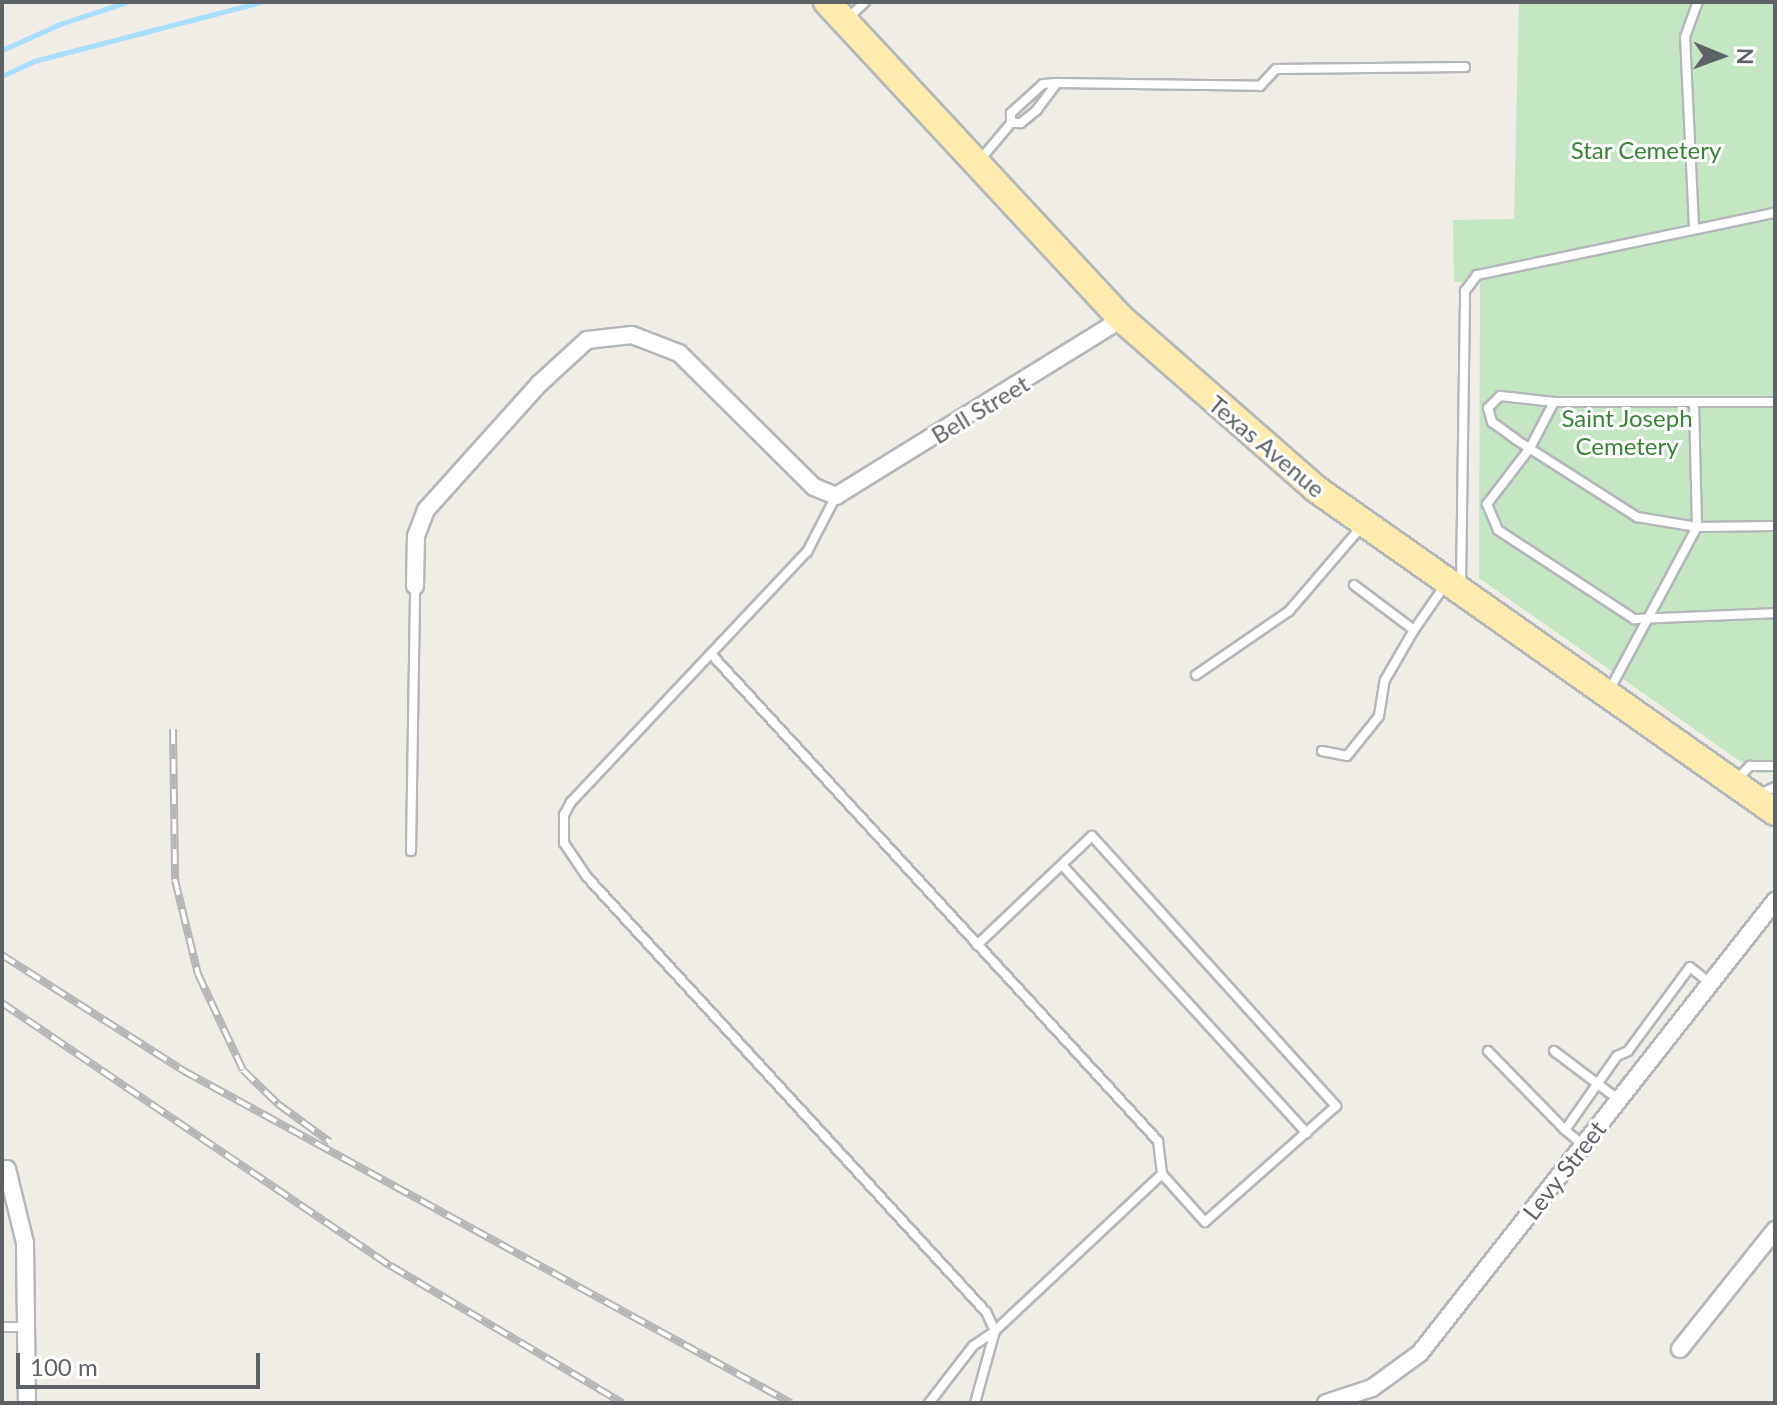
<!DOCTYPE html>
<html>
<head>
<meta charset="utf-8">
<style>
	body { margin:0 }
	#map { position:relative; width:1777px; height:1405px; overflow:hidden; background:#efede6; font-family:Lato,sans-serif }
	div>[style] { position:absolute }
	.green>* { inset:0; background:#c5e6c3 }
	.stream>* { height:5px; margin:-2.5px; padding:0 2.5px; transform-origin:2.5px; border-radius:2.5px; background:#a8defe }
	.roads { filter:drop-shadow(2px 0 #b3b7ba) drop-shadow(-2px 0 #b3b7ba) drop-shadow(0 2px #b3b7ba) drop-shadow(0 -2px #b3b7ba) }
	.service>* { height:8px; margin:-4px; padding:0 4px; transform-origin:4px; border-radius:4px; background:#fff }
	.minor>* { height:16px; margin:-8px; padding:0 8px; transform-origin:8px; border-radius:8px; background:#fff }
	.primary>* { height:26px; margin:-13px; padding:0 13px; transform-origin:13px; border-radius:13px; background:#feebad }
	.rail>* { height:8px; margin-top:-4px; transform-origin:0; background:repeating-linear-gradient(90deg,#fff 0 15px,#b4b5b6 0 30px); box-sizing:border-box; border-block:2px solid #b4b5b6 }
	span { translate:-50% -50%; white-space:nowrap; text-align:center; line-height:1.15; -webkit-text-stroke:6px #fff; paint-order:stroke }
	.park-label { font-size:24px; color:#388436 }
	.street-label { font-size:24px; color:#5d6266 }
	.frame { position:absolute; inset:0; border:4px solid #5d6266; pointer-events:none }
	.north { position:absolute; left:1681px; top:16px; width:80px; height:80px; -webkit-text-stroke:6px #fff; paint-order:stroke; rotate:91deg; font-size:22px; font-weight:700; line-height:32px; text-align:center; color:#5d6266 }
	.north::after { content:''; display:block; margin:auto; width:28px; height:36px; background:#5d6266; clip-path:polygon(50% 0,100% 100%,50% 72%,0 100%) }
	.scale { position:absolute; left:16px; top:1353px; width:244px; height:36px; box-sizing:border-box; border:4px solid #5d6266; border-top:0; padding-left:10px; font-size:24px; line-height:28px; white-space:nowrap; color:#5d6266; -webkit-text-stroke:6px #fff; paint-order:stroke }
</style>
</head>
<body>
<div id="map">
	<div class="green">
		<i style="clip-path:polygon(1519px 2px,1775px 2px,1775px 773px,1757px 773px,1479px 578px,1480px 282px,1454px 282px,1453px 220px,1514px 219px)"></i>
	</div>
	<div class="stream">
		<i style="left:2px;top:50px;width:64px;rotate:-24.1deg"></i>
		<i style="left:60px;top:24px;width:71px;rotate:-18.2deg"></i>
		<i style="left:2px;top:76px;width:35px;rotate:-25deg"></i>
		<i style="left:34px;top:61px;width:235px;rotate:-14.6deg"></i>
	</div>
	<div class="roads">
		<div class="service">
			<i style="left:848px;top:18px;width:23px;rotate:-43deg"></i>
			<i style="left:1057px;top:83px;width:203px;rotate:0.8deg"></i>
			<i style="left:1260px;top:86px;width:23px;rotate:-47deg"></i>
			<i style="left:1276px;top:69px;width:189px;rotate:-0.6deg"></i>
			<i style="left:980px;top:160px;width:48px;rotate:-50deg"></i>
			<i style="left:1011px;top:123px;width:10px;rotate:-90deg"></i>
			<i style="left:1011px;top:113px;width:43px;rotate:-42.2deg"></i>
			<i style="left:1043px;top:84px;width:14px;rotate:-4deg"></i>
			<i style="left:1057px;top:83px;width:34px;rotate:127deg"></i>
			<i style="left:1037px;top:110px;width:21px;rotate:141deg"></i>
			<i style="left:1021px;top:123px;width:10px;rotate:180deg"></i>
			<i style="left:1694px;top:227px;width:190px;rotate:-92.7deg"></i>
			<i style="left:1685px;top:37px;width:37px;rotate:-70deg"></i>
			<i style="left:1554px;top:402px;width:54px;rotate:-173.7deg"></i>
			<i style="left:1500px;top:396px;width:17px;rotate:135deg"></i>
			<i style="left:1488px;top:408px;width:15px;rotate:74deg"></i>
			<i style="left:1492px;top:422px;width:29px;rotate:36deg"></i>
			<i style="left:1515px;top:439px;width:145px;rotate:32.6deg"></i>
			<i style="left:1637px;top:517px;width:61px;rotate:9.5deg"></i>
			<i style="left:1697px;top:527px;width:78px;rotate:-0.7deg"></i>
			<i style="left:1775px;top:402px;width:221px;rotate:180deg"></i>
			<i style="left:1554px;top:402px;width:52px;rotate:117.6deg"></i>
			<i style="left:1530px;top:448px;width:71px;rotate:127.5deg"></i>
			<i style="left:1487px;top:504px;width:28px;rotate:67deg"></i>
			<i style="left:1498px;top:530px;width:163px;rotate:33.2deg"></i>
			<i style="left:1634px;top:619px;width:141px;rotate:-2.4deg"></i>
			<i style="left:1461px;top:584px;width:278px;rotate:-89.2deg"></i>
			<i style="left:1465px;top:306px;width:15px;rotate:-90deg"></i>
			<i style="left:1465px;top:291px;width:20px;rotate:-53deg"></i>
			<i style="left:1477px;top:275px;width:304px;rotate:-11.8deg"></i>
			<i style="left:1354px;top:585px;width:75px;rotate:36.9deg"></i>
			<i style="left:1414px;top:630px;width:55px;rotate:-55.4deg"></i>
			<i style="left:711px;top:654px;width:661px;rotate:47.45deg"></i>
			<i style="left:1158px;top:1141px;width:33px;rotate:83deg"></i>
			<i style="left:1162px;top:1174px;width:229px;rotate:136.8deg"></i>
			<i style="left:995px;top:1331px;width:21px;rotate:-115deg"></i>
			<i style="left:986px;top:1312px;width:590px;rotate:-132.53deg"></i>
			<i style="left:587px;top:877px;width:41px;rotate:-124.1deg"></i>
			<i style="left:564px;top:843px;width:28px;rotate:-90deg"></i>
			<i style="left:564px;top:815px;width:15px;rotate:-62deg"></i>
			<i style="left:571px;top:802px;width:344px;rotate:-46.7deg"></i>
			<i style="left:807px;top:552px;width:63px;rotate:-62.6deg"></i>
			<i style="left:1196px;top:675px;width:113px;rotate:-34.5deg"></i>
			<i style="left:1289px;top:611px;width:112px;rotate:-49.3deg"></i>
			<i style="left:1610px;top:689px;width:184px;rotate:-61.8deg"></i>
			<i style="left:1697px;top:527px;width:123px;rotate:-91.4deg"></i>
			<i style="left:1322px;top:751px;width:25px;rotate:11deg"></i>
			<i style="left:1347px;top:756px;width:51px;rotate:-51.3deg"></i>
			<i style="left:1379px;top:716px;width:36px;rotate:-81deg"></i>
			<i style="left:1385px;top:680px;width:58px;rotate:-59.9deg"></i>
			<i style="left:1736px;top:780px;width:20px;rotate:-45deg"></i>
			<i style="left:1750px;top:766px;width:25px"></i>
			<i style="left:1758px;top:795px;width:19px;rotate:-25deg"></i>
			<i style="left:411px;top:851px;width:265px;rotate:-89.1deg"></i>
			<i style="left:1062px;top:865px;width:363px;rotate:47.6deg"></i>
			<i style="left:977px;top:945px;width:158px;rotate:-43.5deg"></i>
			<i style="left:1092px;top:836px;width:364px;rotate:47.9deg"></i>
			<i style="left:1336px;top:1106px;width:175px;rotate:138.5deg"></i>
			<i style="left:1205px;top:1222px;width:64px;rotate:-131.9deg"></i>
			<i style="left:1488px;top:1051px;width:110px;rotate:45.7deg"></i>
			<i style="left:1554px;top:1051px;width:81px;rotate:37deg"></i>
			<i style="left:1583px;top:1145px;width:23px;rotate:-140deg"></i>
			<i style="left:1565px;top:1130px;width:90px;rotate:-54.9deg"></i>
			<i style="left:1617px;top:1056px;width:12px;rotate:-24deg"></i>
			<i style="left:1628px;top:1051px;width:104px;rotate:-53.6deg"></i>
			<i style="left:1690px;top:967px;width:26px;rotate:39deg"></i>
			<i style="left:2px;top:1327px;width:24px"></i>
			<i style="left:929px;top:1403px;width:72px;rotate:-52.3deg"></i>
			<i style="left:973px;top:1346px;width:27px;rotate:-34deg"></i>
			<i style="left:995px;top:1331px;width:75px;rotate:105.5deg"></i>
		</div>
		<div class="minor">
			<i style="left:415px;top:586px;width:50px;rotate:-88.9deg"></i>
			<i style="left:416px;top:536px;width:28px;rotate:-69deg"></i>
			<i style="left:426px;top:510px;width:169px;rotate:-48.1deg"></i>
			<i style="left:539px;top:384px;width:65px;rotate:-42.5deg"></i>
			<i style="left:587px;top:340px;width:45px;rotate:-6.3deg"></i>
			<i style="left:632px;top:335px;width:50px;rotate:21deg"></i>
			<i style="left:679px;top:353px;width:190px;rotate:44.8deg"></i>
			<i style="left:814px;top:487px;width:24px;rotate:22deg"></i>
			<i style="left:836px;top:496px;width:336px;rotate:-31.8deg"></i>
			<i style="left:7px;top:1169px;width:76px;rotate:76.3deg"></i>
			<i style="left:25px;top:1243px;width:160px;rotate:89.3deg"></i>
			<i style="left:1680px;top:1349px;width:152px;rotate:-51.4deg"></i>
			<i style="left:1326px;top:1403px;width:48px;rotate:-18.1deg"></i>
			<i style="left:1372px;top:1388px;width:59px;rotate:-36.1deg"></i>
			<i style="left:1420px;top:1353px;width:575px;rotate:-51.85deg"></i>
		</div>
		<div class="primary">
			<i style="left:827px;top:2px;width:433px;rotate:47.1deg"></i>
			<i style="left:1122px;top:319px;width:258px;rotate:41.2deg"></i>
			<i style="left:1316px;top:489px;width:561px;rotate:35.13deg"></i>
		</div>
	</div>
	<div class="rail">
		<i style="left:173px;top:729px;width:151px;rotate:89.2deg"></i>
		<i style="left:175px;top:880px;width:97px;rotate:76.3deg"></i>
		<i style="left:198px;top:974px;width:106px;rotate:64.9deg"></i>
		<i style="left:243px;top:1070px;width:49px;rotate:44.2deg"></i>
		<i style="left:278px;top:1104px;width:64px;rotate:36.2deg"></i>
		<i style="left:2px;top:955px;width:216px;rotate:32.5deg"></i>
		<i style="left:184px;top:1071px;width:692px;rotate:28.68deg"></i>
		<i style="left:2px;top:1003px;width:470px;rotate:34.1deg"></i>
		<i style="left:391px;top:1266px;width:269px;rotate:30.6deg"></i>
	</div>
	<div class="park-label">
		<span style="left:1646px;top:150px">Star Cemetery</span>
		<span style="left:1627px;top:432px">Saint Joseph<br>Cemetery</span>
	</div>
	<div class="street-label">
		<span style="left:980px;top:409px;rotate:-31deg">Bell Street</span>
		<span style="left:1267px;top:446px;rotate:40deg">Texas Avenue</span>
		<span style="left:1564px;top:1170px;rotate:-52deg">Levy Street</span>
	</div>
	<div class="frame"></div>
	<div class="north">N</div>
	<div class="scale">100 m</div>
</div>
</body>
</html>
